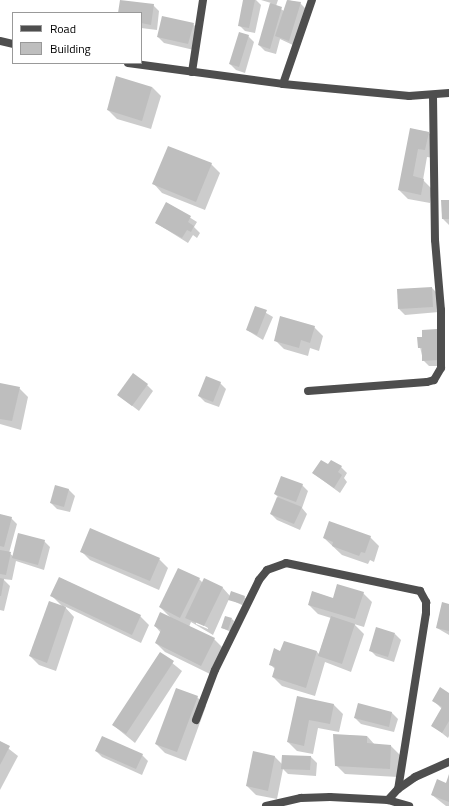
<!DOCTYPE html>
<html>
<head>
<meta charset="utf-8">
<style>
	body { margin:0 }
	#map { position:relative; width:449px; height:806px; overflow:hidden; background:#fff; font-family:"Titillium Web",sans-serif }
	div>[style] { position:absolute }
	.shadow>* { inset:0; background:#0003 }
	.building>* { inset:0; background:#bebebe }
	.minor>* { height:8px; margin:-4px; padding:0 4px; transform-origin:4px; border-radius:4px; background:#4e4e4e }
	span { translate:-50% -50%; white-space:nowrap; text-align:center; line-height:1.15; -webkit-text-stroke:3.5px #fff; paint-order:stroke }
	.legend { position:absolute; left:12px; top:12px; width:130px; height:52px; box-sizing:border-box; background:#fff; border:1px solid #999; margin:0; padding:5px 7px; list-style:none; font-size:12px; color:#000 }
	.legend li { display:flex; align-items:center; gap:8px; height:20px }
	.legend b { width:20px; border:1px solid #999 }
</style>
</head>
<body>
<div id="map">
	<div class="shadow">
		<i style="clip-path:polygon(244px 0,256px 0,261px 5px,255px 33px,245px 31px,239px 25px)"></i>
		<i style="clip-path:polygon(261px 0,278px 0,276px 6px,284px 11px,288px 0,300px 3px,306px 9px,295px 46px,280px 39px,276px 54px,265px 51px,259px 45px,271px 3px)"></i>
		<i style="clip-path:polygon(153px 5px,159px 11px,157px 30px,141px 28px,141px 13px,119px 13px)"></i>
		<i style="clip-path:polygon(193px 24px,199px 30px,194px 50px,164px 43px,158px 37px)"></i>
		<i style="clip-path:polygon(248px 36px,254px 42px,245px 73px,236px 70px,230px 64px)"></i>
		<i style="clip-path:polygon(152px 87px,161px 96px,151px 129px,117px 119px,108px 110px)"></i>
		<i style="clip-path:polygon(411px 129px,428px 132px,437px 141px,434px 158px,427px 157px,423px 180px,432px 189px,430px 203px,408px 199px,399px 190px)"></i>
		<i style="clip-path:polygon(211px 164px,220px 173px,205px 210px,162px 193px,154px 184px)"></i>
		<i style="clip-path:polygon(449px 200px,449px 225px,443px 219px)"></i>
		<i style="clip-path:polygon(167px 203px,197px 222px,194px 227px,200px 233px,197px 238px,193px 235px,188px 243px,156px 223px)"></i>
		<i style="clip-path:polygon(432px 288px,438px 294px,439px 312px,405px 315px,399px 309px)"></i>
		<i style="clip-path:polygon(256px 307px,273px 317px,263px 340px,247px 330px)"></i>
		<i style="clip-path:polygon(314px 327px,323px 336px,319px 351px,310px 348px,308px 356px,284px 349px,275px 340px)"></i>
		<i style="clip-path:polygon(418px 338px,444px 366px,429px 366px,423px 360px)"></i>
		<i style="clip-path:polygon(220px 383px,226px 389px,219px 407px,205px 402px,199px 396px)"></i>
		<i style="clip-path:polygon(0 384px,19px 388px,28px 397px,21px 430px,0 424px)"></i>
		<i style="clip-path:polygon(147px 385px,153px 391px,139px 411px,118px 395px)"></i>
		<i style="clip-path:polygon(329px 466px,341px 467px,347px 473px,344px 478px,347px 482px,340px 493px,313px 473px)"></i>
		<i style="clip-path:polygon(302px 485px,308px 491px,302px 508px,307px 514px,300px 530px,277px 520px,271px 514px,278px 497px,275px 494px)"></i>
		<i style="clip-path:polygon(56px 486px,69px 490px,75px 496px,70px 512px,57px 509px,51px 503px)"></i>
		<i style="clip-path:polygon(0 515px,11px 518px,17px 524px,9px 553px,13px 556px,44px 541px,50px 547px,44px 570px,16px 561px,12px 580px,3px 579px,10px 586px,4px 611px,0 610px)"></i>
		<i style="clip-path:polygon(370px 537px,379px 546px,374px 562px,370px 560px,368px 564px,342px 555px,324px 538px)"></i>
		<i style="clip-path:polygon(81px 551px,159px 559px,168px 568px,159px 590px,90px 560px)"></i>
		<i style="clip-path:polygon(60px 578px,140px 616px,149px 625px,141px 643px,64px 606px,74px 617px,56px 671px,39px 665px,30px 656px,63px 607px,51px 595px)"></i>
		<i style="clip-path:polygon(evenodd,199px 579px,203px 583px,222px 587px,230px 596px,244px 597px,247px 599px,244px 606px,229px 599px,213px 635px,191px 622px,189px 627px,214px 639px,223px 648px,210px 674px,165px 652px,156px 643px,161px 633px,155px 626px,172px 619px,160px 607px,199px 579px,196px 621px,208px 628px,208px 629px,196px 624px,196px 621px)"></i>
		<i style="clip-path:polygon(363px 593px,372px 602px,364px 627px,354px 624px,364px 634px,351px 672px,325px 662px,315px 696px,282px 686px,273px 677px,276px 670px,270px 664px,281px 652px,317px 652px,319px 654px,331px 618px,318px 614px,309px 605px)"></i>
		<i style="clip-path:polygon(449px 605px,449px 635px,437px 628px)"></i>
		<i style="clip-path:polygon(232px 619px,234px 621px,231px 632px,222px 628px)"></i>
		<i style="clip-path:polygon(395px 634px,401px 640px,394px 662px,376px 656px,370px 650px)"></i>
		<i style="clip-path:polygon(160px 653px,182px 671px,135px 743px,113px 725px)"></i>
		<i style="clip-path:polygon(449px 694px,449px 736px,448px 738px,432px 725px,442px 709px,433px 700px)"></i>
		<i style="clip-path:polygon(197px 697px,206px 706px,186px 761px,165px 753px,156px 744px)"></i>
		<i style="clip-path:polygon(298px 698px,334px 705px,343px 714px,339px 732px,318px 728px,313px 754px,297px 751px,288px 742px)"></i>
		<i style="clip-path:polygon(359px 704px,392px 713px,398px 719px,394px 732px,361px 724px,355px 718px)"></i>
		<i style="clip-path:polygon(334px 735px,367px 736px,375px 745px,391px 746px,400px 755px,398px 777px,345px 774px,336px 765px)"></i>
		<i style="clip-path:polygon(0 742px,18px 756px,0 790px)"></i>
		<i style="clip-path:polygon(96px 751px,142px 755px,148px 761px,142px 775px,102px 757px)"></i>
		<i style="clip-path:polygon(254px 752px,275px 757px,282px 764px,311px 757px,317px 763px,316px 776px,288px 774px,283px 769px,277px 799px,256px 795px,247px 786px)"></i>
		<i style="clip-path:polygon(449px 777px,449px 806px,446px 806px,432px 795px,446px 784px)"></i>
	</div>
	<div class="building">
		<i style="clip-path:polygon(120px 0,154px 4px,151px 25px,141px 23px,141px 13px,118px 13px)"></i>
		<i style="clip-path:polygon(243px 0,255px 0,249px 28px,238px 26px)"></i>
		<i style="clip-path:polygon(287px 0,301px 2px,289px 41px,275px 36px)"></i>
		<i style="clip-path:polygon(270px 3px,282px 7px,270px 49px,258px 45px)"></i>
		<i style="clip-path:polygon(162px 16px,194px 23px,188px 44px,157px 37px)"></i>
		<i style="clip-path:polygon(239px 32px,249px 35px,239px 67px,229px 64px)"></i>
		<i style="clip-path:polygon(116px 76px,152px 87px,142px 121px,107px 110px)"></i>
		<i style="clip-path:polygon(410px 128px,429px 132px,425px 150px,418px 149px,413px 176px,424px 179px,421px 195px,398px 190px)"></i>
		<i style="clip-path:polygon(168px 146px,212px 163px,196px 202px,152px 184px)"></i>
		<i style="clip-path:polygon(441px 200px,449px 200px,449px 219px,442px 219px)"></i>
		<i style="clip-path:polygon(166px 202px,191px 216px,188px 222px,194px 226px,191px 232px,187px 230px,182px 238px,155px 223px)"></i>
		<i style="clip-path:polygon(432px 287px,433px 307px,398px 309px,397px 289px)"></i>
		<i style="clip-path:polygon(255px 306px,267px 310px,257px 335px,246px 330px)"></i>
		<i style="clip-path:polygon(280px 316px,315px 326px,310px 343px,301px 340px,299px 348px,274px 341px)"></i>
		<i style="clip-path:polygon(437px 329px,438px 360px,422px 361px,422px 348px,418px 348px,417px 337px,422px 337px,422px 330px)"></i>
		<i style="clip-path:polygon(133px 373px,148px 384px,132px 406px,117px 395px)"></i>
		<i style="clip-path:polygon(206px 376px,221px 382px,213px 402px,198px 396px)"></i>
		<i style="clip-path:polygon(0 383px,20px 387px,12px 421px,0 419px)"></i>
		<i style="clip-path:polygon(321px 460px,328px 464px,331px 460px,342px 466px,338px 472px,342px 475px,334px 488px,312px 473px)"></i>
		<i style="clip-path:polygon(281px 476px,303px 484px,296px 502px,274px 494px)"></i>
		<i style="clip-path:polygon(55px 485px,69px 489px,64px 507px,50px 503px)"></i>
		<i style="clip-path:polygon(277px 497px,302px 507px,294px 524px,270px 514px)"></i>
		<i style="clip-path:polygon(0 514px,12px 517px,4px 547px,0 546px)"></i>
		<i style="clip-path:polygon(329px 521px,371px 536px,365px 553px,361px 552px,359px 556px,332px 546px,333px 542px,323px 538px)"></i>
		<i style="clip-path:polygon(90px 528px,160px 558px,150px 581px,80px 552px)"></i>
		<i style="clip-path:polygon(18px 533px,45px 540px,38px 565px,12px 558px)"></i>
		<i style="clip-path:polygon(0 550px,11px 552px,6px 575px,0 574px)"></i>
		<i style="clip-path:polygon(178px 568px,200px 578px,180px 618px,159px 607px)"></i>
		<i style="clip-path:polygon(59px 577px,141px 615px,132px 635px,50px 596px)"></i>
		<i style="clip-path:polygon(0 578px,4px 579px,1px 596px,0 596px)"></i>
		<i style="clip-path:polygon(204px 578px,223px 587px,204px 626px,185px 618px)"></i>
		<i style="clip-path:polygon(337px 584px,364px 592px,355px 619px,308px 605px,312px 591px,333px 598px)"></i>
		<i style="clip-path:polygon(231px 591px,245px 596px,242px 604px,228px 600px)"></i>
		<i style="clip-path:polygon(49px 601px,66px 607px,47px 663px,29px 656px)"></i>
		<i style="clip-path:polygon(442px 602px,449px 604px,449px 631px,436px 628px)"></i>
		<i style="clip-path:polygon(160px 612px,215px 638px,201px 666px,155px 643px,161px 630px,154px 626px)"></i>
		<i style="clip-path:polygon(225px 616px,232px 618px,228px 630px,221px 628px)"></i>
		<i style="clip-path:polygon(331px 616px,355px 624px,342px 664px,318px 656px)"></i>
		<i style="clip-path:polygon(376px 627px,395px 633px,388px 657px,369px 651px)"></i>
		<i style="clip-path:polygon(284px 641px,317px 651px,306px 688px,272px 677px,275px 667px,269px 665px,274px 648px,280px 651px)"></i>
		<i style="clip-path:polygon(160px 652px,174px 661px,126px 734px,112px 725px)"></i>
		<i style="clip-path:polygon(440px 687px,449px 693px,449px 721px,442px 733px,431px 726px,442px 707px,432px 701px)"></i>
		<i style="clip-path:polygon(176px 688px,198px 696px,177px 752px,155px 744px)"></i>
		<i style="clip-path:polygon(297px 696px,334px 704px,330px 724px,309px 720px,304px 746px,287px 742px)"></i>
		<i style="clip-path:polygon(358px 703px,392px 712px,389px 727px,354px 718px)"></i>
		<i style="clip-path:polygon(333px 734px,367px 736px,367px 743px,391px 745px,390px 769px,335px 766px)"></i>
		<i style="clip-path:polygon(102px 736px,143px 754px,136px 769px,95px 751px)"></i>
		<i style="clip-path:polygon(0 741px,10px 746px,0 765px)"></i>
		<i style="clip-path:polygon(253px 751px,275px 756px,268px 791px,246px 786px)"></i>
		<i style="clip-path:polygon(282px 755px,311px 756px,310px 770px,281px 769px)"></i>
		<i style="clip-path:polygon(449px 774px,449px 802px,431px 795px,437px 779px,446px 783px)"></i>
	</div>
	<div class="minor">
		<i style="left:0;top:41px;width:13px;rotate:13deg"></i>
		<i style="left:128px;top:63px;width:156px;rotate:7.7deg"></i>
		<i style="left:283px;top:84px;width:127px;rotate:5.4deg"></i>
		<i style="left:409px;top:96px;width:40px;rotate:-4.3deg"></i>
		<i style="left:192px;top:72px;width:73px;rotate:-81.3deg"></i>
		<i style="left:283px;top:84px;width:89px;rotate:-71deg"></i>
		<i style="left:308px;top:391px;width:119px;rotate:-4.3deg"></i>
		<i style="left:427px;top:382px;width:7px;rotate:-16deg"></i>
		<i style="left:434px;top:380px;width:14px;rotate:-60deg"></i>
		<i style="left:441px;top:368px;width:58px;rotate:-90deg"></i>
		<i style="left:441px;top:310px;width:70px;rotate:-94.9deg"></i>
		<i style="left:435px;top:240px;width:144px;rotate:-90.8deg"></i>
		<i style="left:196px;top:720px;width:53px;rotate:-69.2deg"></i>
		<i style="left:215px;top:670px;width:100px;rotate:-63.9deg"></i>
		<i style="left:259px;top:580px;width:13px;rotate:-51deg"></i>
		<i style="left:267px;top:570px;width:20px;rotate:-20deg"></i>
		<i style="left:286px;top:563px;width:137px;rotate:11.8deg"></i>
		<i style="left:420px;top:591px;width:13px;rotate:61deg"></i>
		<i style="left:426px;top:602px;width:11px;rotate:90deg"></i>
		<i style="left:426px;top:613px;width:178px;rotate:99deg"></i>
		<i style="left:388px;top:800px;width:15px;rotate:-48deg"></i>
		<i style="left:398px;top:789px;width:21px;rotate:-35deg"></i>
		<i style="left:415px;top:777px;width:37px;rotate:-24deg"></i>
		<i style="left:266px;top:806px;width:36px;rotate:-13deg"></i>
		<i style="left:301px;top:798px;width:29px;rotate:-2deg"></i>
		<i style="left:330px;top:797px;width:58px;rotate:3deg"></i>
		<i style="left:388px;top:800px;width:22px;rotate:16deg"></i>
	</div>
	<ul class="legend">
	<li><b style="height:5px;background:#4e4e4e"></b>Road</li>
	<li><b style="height:11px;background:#bebebe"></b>Building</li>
	</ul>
</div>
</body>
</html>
